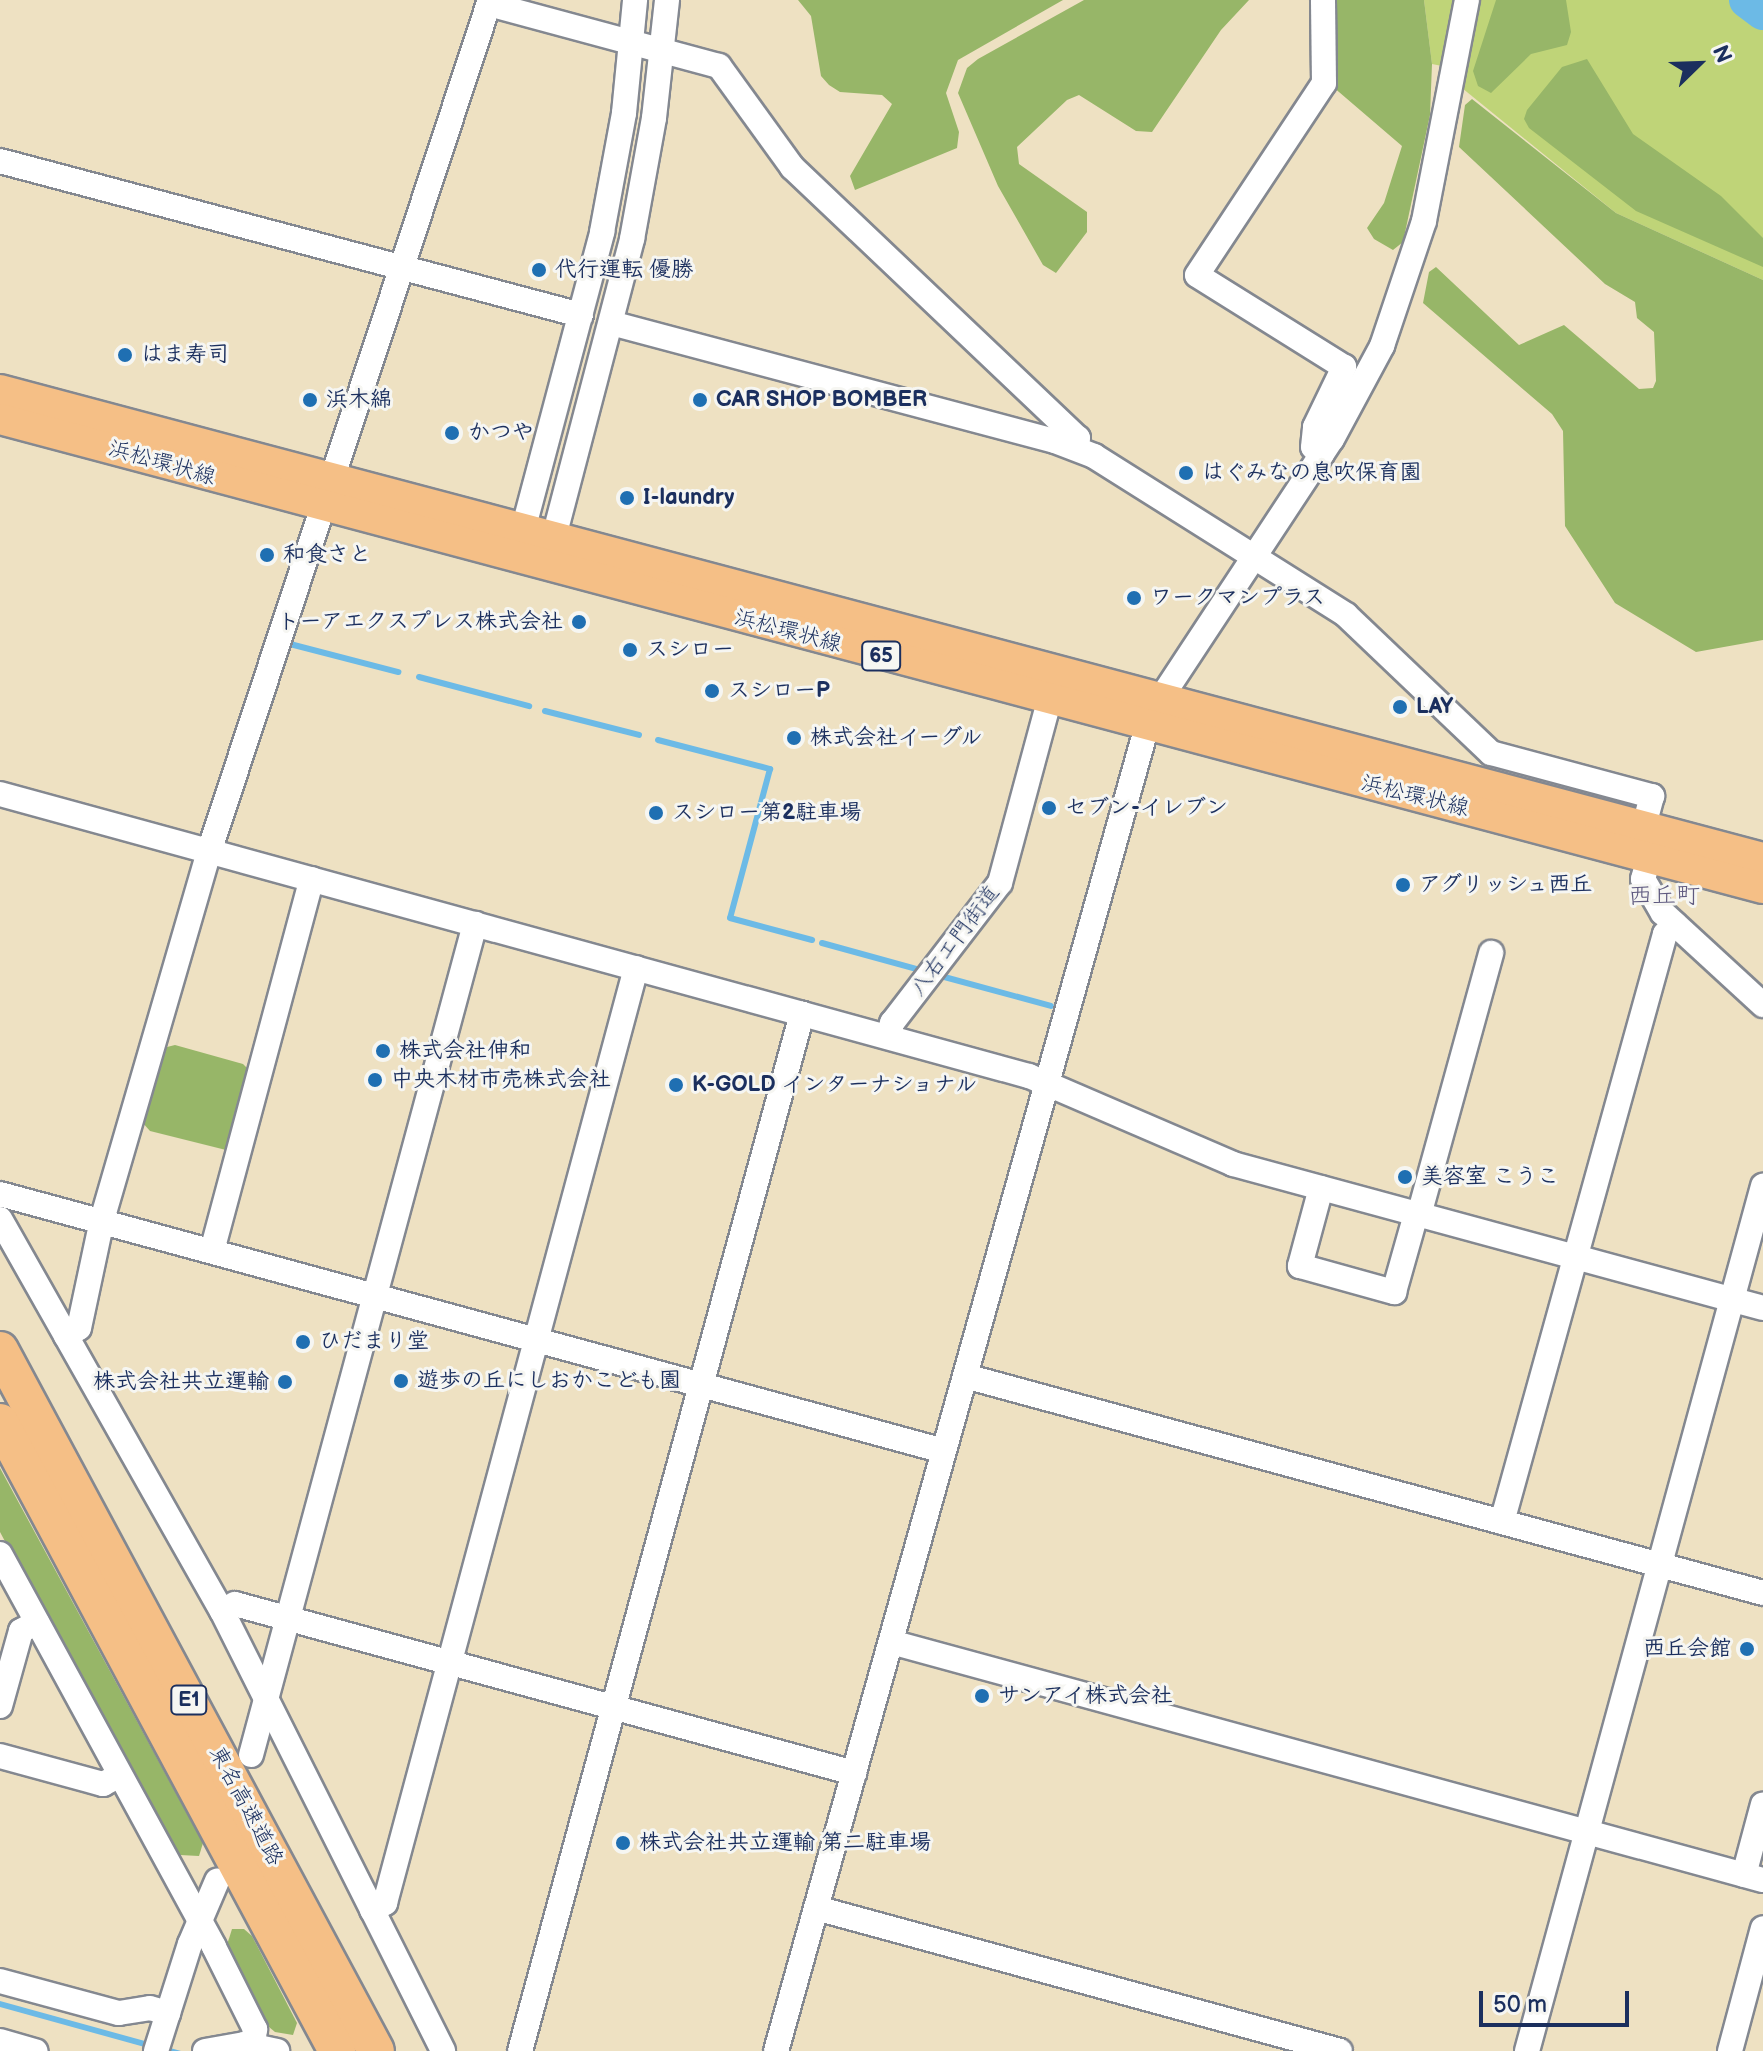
<!DOCTYPE html>
<html>
<head>
<meta charset="utf-8">
<style>
	body { margin:0 }
	#map { position:relative; width:1763px; height:2051px; overflow:hidden; background:#eee1c2; font-family:"Balsamiq Sans","Klee One",sans-serif }
	div>[style] { position:absolute }
	.green>* { inset:0; background:#bfd478 }
	.forest>* { inset:0; background:#97b668 }
	.water>* { inset:0; background:#6cbae6 }
	.stream>* { height:6px; margin:-3px; padding:0 3px; transform-origin:3px; border-radius:3px; background:#6cbae6 }
	.river>* { height:36px; margin:-18px; padding:0 18px; transform-origin:18px; border-radius:18px; background:#6cbae6 }
	.roads { filter:drop-shadow(2px 0 #848890) drop-shadow(-2px 0 #848890) drop-shadow(0 2px #848890) drop-shadow(0 -2px #848890) }
	.minor>* { height:24px; margin:-12px; padding:0 12px; transform-origin:12px; border-radius:12px; background:#fff }
	.major>* { height:30px; margin:-15px; padding:0 15px; transform-origin:15px; border-radius:15px; background:#f5bf86 }
	.highway>* { height:36px; margin:-18px; padding:0 18px; transform-origin:18px; border-radius:18px; background:#f5bf86 }
	.dots>* { width:22px; height:22px; translate:-50% -50%; box-sizing:border-box; border:4px solid #f6f6f2; border-radius:50% }
	span { translate:-50% -50%; white-space:nowrap; text-align:center; line-height:1.15; -webkit-text-stroke:6px #f6f6f2; paint-order:stroke }
	.shield-label span { padding:2px 6px; background:#f6f6f2; border:2px solid; border-radius:6px; -webkit-text-stroke-width:0 }
	.shield-label { font-size:20px; color:#1b2f5e; font-weight:700 }
	.poi-label { font-size:22px; color:#1b2f5e; font-weight:700 }
	.left { translate:0 -50%; text-align:left }
	.right { translate:-100% -50%; text-align:right }
	.street-label { font-size:22px; color:#1b2f5e }
	.neighbourhood-label { font-size:24px; color:#5e597f }
	.north { position:absolute; left:1659px; top:24px; width:80px; height:80px; -webkit-text-stroke:6px #f6f6f2; paint-order:stroke; rotate:67deg; font-size:22px; font-weight:700; line-height:32px; text-align:center; color:#1b2f5e }
	.north::after { content:''; display:block; margin:auto; width:28px; height:36px; background:#1b2f5e; clip-path:polygon(50% 0,100% 100%,50% 72%,0 100%) }
	.scale { position:absolute; left:1479px; top:1991px; width:150px; height:36px; box-sizing:border-box; border:4px solid #1b2f5e; border-top:0; padding-left:10px; font-size:24px; line-height:28px; white-space:nowrap; color:#1b2f5e; -webkit-text-stroke:6px #f6f6f2; paint-order:stroke }
</style>
</head>
<body>
<div id="map">
	<div class="green">
		<i style="clip-path:polygon(1424px 0,1455px 0,1442px 66px,1432px 64px)"></i>
		<i style="clip-path:polygon(1479px 0,1763px 0,1763px 280px,1616px 213px,1462px 88px)"></i>
	</div>
	<div class="forest">
		<i style="clip-path:polygon(798px 0,1063px 0,958px 60px,946px 93px,959px 132px,957px 148px,855px 190px,850px 176px,892px 104px,882px 95px,840px 92px,829px 85px,821px 76px,811px 16px)"></i>
		<i style="clip-path:polygon(1084px 0,1249px 0,1221px 30px,1152px 132px,1136px 131px,1079px 95px,1067px 100px,1017px 147px,1019px 164px,1087px 212px,1087px 232px,1056px 273px,1043px 265px,998px 186px,958px 93px,967px 68px,978px 59px)"></i>
		<i style="clip-path:polygon(1329px 0,1424px 0,1432px 64px,1430px 115px,1403px 242px,1393px 250px,1374px 239px,1367px 228px,1384px 203px,1402px 146px,1332px 86px)"></i>
		<i style="clip-path:polygon(1496px 0,1566px 0,1571px 32px,1567px 45px,1531px 54px,1491px 93px,1478px 86px,1473px 71px)"></i>
		<i style="clip-path:polygon(1587px 59px,1633px 134px,1721px 196px,1763px 238px,1763px 267px,1636px 211px,1529px 128px,1524px 119px,1527px 110px,1562px 67px)"></i>
		<i style="clip-path:polygon(1472px 99px,1616px 213px,1763px 280px,1763px 640px,1696px 652px,1615px 603px,1565px 526px,1563px 431px,1552px 414px,1423px 303px,1429px 272px,1436px 267px,1519px 345px,1564px 325px,1639px 389px,1653px 388px,1656px 381px,1654px 332px,1637px 318px,1635px 302px,1605px 284px,1459px 147px,1465px 105px)"></i>
		<i style="clip-path:polygon(175px 1045px,243px 1064px,250px 1071px,232px 1147px,226px 1150px,150px 1131px,142px 1122px,163px 1048px)"></i>
		<i style="clip-path:polygon(0 1468px,203px 1843px,199px 1856px,180px 1855px,166px 1844px,0 1532px)"></i>
		<i style="clip-path:polygon(232px 1929px,244px 1929px,252px 1936px,297px 2023px,293px 2035px,275px 2032px,263px 2022px,226px 1948px)"></i>
	</div>
	<div class="water">
		<i style="clip-path:polygon(0 2001px,181px 2051px,159px 2051px,0 2007px)"></i>
	</div>
	<div class="stream">
		<i style="left:290px;top:644px;width:112px;rotate:14.5deg"></i>
		<i style="left:419px;top:677px;width:114px;rotate:14.8deg"></i>
		<i style="left:545px;top:711px;width:97px;rotate:14.3deg"></i>
		<i style="left:658px;top:740px;width:116px;rotate:14.5deg"></i>
		<i style="left:770px;top:769px;width:154px;rotate:105deg"></i>
		<i style="left:730px;top:918px;width:85px;rotate:15deg"></i>
		<i style="left:822px;top:943px;width:106px;rotate:15.4deg"></i>
		<i style="left:937px;top:975px;width:118px;rotate:15.2deg"></i>
	</div>
	<div class="river">
		<i style="left:1747px;top:0;width:20px;rotate:37deg"></i>
	</div>
	<div class="roads">
		<div class="minor">
			<i style="left:489px;top:4px;width:238px;rotate:15.1deg"></i>
			<i style="left:719px;top:66px;width:125px;rotate:54.1deg"></i>
			<i style="left:792px;top:167px;width:394px;rotate:43.5deg"></i>
			<i style="left:1078px;top:438px;width:9px;rotate:108deg"></i>
			<i style="left:0;top:161px;width:601px;rotate:14.85deg"></i>
			<i style="left:611px;top:323px;width:459px;rotate:14.9deg"></i>
			<i style="left:1055px;top:441px;width:42px;rotate:21deg"></i>
			<i style="left:1094px;top:456px;width:298px;rotate:32.2deg"></i>
			<i style="left:1346px;top:615px;width:200px;rotate:43.6deg"></i>
			<i style="left:1491px;top:753px;width:167px;rotate:15deg"></i>
			<i style="left:1652px;top:796px;width:31px;rotate:105deg"></i>
			<i style="left:1322px;top:454px;width:11px;rotate:-142deg"></i>
			<i style="left:1313px;top:447px;width:20px;rotate:-84deg"></i>
			<i style="left:1315px;top:427px;width:67px;rotate:-64.2deg"></i>
			<i style="left:1344px;top:367px;width:173px;rotate:-148deg"></i>
			<i style="left:1197px;top:275px;width:230px;rotate:-56.5deg"></i>
			<i style="left:1324px;top:83px;width:83px;rotate:-90.7deg"></i>
			<i style="left:519px;top:545px;width:324px;rotate:-75.1deg"></i>
			<i style="left:602px;top:232px;width:121px;rotate:-79.5deg"></i>
			<i style="left:624px;top:113px;width:114px;rotate:-84.4deg"></i>
			<i style="left:550px;top:552px;width:324px;rotate:-75.3deg"></i>
			<i style="left:632px;top:239px;width:123px;rotate:-79.7deg"></i>
			<i style="left:654px;top:118px;width:119px;rotate:-83.7deg"></i>
			<i style="left:0;top:794px;width:1067px;rotate:15.33deg"></i>
			<i style="left:1029px;top:1076px;width:222px;rotate:23.3deg"></i>
			<i style="left:1233px;top:1164px;width:549px;rotate:15.2deg"></i>
			<i style="left:1649px;top:857px;width:23px;rotate:105deg"></i>
			<i style="left:1643px;top:879px;width:39px;rotate:60deg"></i>
			<i style="left:1663px;top:913px;width:136px;rotate:42.6deg"></i>
			<i style="left:888px;top:1037px;width:15px;rotate:-74deg"></i>
			<i style="left:892px;top:1023px;width:177px;rotate:-52.4deg"></i>
			<i style="left:1000px;top:883px;width:188px;rotate:-74.9deg"></i>
			<i style="left:1321px;top:1188px;width:81px;rotate:105.1deg"></i>
			<i style="left:1300px;top:1266px;width:98px;rotate:15.5deg"></i>
			<i style="left:1394px;top:1292px;width:81px;rotate:-74.2deg"></i>
			<i style="left:0;top:1194px;width:978px;rotate:15.23deg"></i>
			<i style="left:1419px;top:1215px;width:272px;rotate:-74.6deg"></i>
			<i style="left:0;top:1219px;width:450px;rotate:60.5deg"></i>
			<i style="left:222px;top:1611px;width:492px;rotate:63.3deg"></i>
			<i style="left:212px;top:1251px;width:385px;rotate:-75deg"></i>
			<i style="left:66px;top:1336px;width:15px;rotate:-32deg"></i>
			<i style="left:79px;top:1328px;width:110px;rotate:-78deg"></i>
			<i style="left:102px;top:1220px;width:383px;rotate:-73.8deg"></i>
			<i style="left:209px;top:852px;width:897px;rotate:-71.75deg"></i>
			<i style="left:965px;top:1376px;width:827px;rotate:15.21deg"></i>
			<i style="left:1502px;top:1522px;width:610px;rotate:-74.51deg"></i>
			<i style="left:1665px;top:934px;width:14px;rotate:-45deg"></i>
			<i style="left:0;top:1554px;width:447px;rotate:61.4deg"></i>
			<i style="left:214px;top:1947px;width:92px;rotate:63.4deg"></i>
			<i style="left:255px;top:2029px;width:16px;rotate:97deg"></i>
			<i style="left:222px;top:1611px;width:15px;rotate:-28deg"></i>
			<i style="left:235px;top:1604px;width:642px;rotate:15.27deg"></i>
			<i style="left:891px;top:1642px;width:904px;rotate:15.27deg"></i>
			<i style="left:0;top:1706px;width:78px;rotate:-74.4deg"></i>
			<i style="left:21px;top:1631px;width:18px;rotate:-29deg"></i>
			<i style="left:251px;top:1755px;width:861px;rotate:-74.91deg"></i>
			<i style="left:0;top:1756px;width:107px;rotate:15.2deg"></i>
			<i style="left:103px;top:1784px;width:17px;rotate:-28deg"></i>
			<i style="left:1744px;top:1875px;width:73px;rotate:-75deg"></i>
			<i style="left:816px;top:1908px;width:543px;rotate:15.26deg"></i>
			<i style="left:372px;top:1910px;width:15px;rotate:-28deg"></i>
			<i style="left:385px;top:1903px;width:968px;rotate:-74.97deg"></i>
			<i style="left:0;top:1981px;width:123px;rotate:15.1deg"></i>
			<i style="left:119px;top:2013px;width:31px;rotate:-9deg"></i>
			<i style="left:150px;top:2008px;width:19px;rotate:16deg"></i>
			<i style="left:0;top:2041px;width:37px;rotate:16deg"></i>
			<i style="left:156px;top:2051px;width:112px;rotate:-72.4deg"></i>
			<i style="left:190px;top:1944px;width:69px;rotate:-66.8deg"></i>
			<i style="left:205px;top:2051px;width:40px;rotate:-10deg"></i>
			<i style="left:244px;top:2044px;width:34px;rotate:12deg"></i>
			<i style="left:520px;top:2051px;width:1075px;rotate:-74.79deg"></i>
			<i style="left:776px;top:2051px;width:1376px;rotate:-74.36deg"></i>
			<i style="left:1147px;top:726px;width:31px;rotate:-63deg"></i>
			<i style="left:1161px;top:698px;width:310px;rotate:-56.6deg"></i>
			<i style="left:1332px;top:439px;width:106px;rotate:-61.7deg"></i>
			<i style="left:1382px;top:346px;width:132px;rotate:-71.4deg"></i>
			<i style="left:1424px;top:221px;width:225px;rotate:-79deg"></i>
			<i style="left:1527px;top:2051px;width:897px;rotate:-74.74deg"></i>
			<i style="left:1730px;top:2051px;width:127px;rotate:-75deg"></i>
		</div>
		<div class="major">
			<i style="left:0;top:390px;width:1824px;rotate:14.87deg"></i>
			<i style="left:0;top:419px;width:1824px;rotate:14.9deg"></i>
		</div>
		<div class="highway">
			<i style="left:0;top:1350px;width:795px;rotate:61.79deg"></i>
			<i style="left:0;top:1422px;width:714px;rotate:61.82deg"></i>
		</div>
	</div>
	<div class="dots">
		<i style="left:539px;top:270px;background:#1f6fb2"></i>
		<i style="left:125px;top:355px;background:#1f6fb2"></i>
		<i style="left:310px;top:400px;background:#1f6fb2"></i>
		<i style="left:700px;top:400px;background:#1f6fb2"></i>
		<i style="left:452px;top:433px;background:#1f6fb2"></i>
		<i style="left:1186px;top:473px;background:#1f6fb2"></i>
		<i style="left:627px;top:498px;background:#1f6fb2"></i>
		<i style="left:267px;top:555px;background:#1f6fb2"></i>
		<i style="left:1134px;top:598px;background:#1f6fb2"></i>
		<i style="left:579px;top:622px;background:#1f6fb2"></i>
		<i style="left:630px;top:650px;background:#1f6fb2"></i>
		<i style="left:712px;top:691px;background:#1f6fb2"></i>
		<i style="left:1400px;top:707px;background:#1f6fb2"></i>
		<i style="left:794px;top:738px;background:#1f6fb2"></i>
		<i style="left:1049px;top:808px;background:#1f6fb2"></i>
		<i style="left:656px;top:813px;background:#1f6fb2"></i>
		<i style="left:1403px;top:885px;background:#1f6fb2"></i>
		<i style="left:383px;top:1051px;background:#1f6fb2"></i>
		<i style="left:375px;top:1080px;background:#1f6fb2"></i>
		<i style="left:676px;top:1085px;background:#1f6fb2"></i>
		<i style="left:1405px;top:1177px;background:#1f6fb2"></i>
		<i style="left:303px;top:1342px;background:#1f6fb2"></i>
		<i style="left:401px;top:1381px;background:#1f6fb2"></i>
		<i style="left:285px;top:1382px;background:#1f6fb2"></i>
		<i style="left:1747px;top:1649px;background:#1f6fb2"></i>
		<i style="left:982px;top:1696px;background:#1f6fb2"></i>
		<i style="left:623px;top:1843px;background:#1f6fb2"></i>
	</div>
	<div class="shield-label">
		<span style="left:881px;top:656px">65</span>
		<span style="left:189px;top:1700px">E1</span>
	</div>
	<div class="poi-label">
		<span class="left" style="left:555px;top:270px">代行運転 優勝</span>
		<span class="left" style="left:141px;top:355px">はま寿司</span>
		<span class="left" style="left:326px;top:400px">浜木綿</span>
		<span class="left" style="left:716px;top:400px">CAR SHOP BOMBER</span>
		<span class="left" style="left:468px;top:433px">かつや</span>
		<span class="left" style="left:1202px;top:473px">はぐみなの息吹保育園</span>
		<span class="left" style="left:643px;top:498px">I-laundry</span>
		<span class="left" style="left:283px;top:555px">和食さと</span>
		<span class="left" style="left:1150px;top:598px">ワークマンプラス</span>
		<span class="right" style="left:563px;top:622px">トーアエクスプレス株式会社</span>
		<span class="left" style="left:646px;top:650px">スシロー</span>
		<span class="left" style="left:728px;top:691px">スシローP</span>
		<span class="left" style="left:1416px;top:707px">LAY</span>
		<span class="left" style="left:810px;top:738px">株式会社イーグル</span>
		<span class="left" style="left:1065px;top:808px">セブン-イレブン</span>
		<span class="left" style="left:672px;top:813px">スシロー第2駐車場</span>
		<span class="left" style="left:1419px;top:885px">アグリッシュ西丘</span>
		<span class="left" style="left:399px;top:1051px">株式会社伸和</span>
		<span class="left" style="left:391px;top:1080px">中央木材市売株式会社</span>
		<span class="left" style="left:692px;top:1085px">K-GOLD インターナショナル</span>
		<span class="left" style="left:1421px;top:1177px">美容室 こうこ</span>
		<span class="left" style="left:319px;top:1342px">ひだまり堂</span>
		<span class="left" style="left:417px;top:1381px">遊歩の丘にしおかこども園</span>
		<span class="right" style="left:269px;top:1382px">株式会社共立運輸</span>
		<span class="right" style="left:1731px;top:1649px">西丘会館</span>
		<span class="left" style="left:998px;top:1696px">サンアイ株式会社</span>
		<span class="left" style="left:639px;top:1843px">株式会社共立運輸 第二駐車場</span>
	</div>
	<div class="street-label">
		<span style="left:162px;top:463px;rotate:16deg">浜松環状線</span>
		<span style="left:788px;top:631px;rotate:15deg">浜松環状線</span>
		<span style="left:1415px;top:796px;rotate:14deg">浜松環状線</span>
		<span style="left:955px;top:941px;rotate:-53deg">八右エ門街道</span>
		<span style="left:246px;top:1806px;rotate:62deg">東名高速道路</span>
	</div>
	<div class="neighbourhood-label">
		<span style="left:1664px;top:896px">西丘町</span>
	</div>
	<div class="north">N</div>
	<div class="scale">50 m</div>
</div>
</body>
</html>
